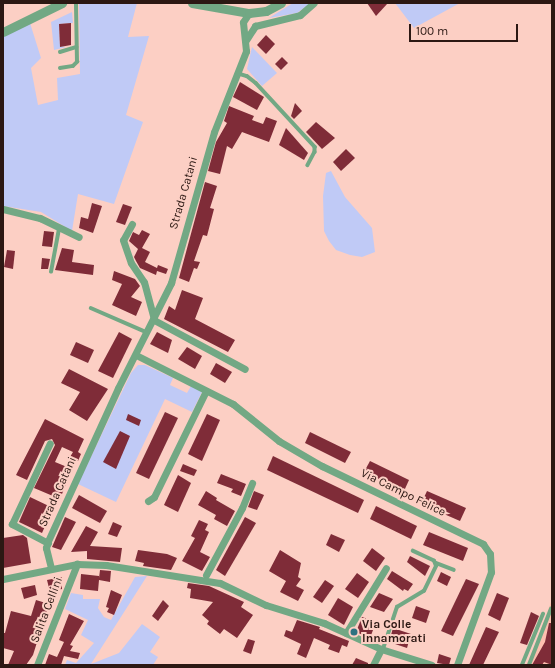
<!DOCTYPE html>
<html>
<head>
<meta charset="utf-8">
<style>
	body { margin:0 }
	#map { position:relative; width:555px; height:668px; overflow:hidden; background:#fccfc4; font-family:Karla,sans-serif }
	div>[style] { position:absolute }
	.built>* { inset:0; background:#febfaf }
	.green>* { inset:0; background:#c0caf6 }
	.building>* { inset:0; background:#7f2c38 }
	.service>* { height:3.5px; margin:-1.75px; padding:0 1.75px; transform-origin:1.75px; border-radius:1.75px; background:#72a884 }
	.minor>* { height:7px; margin:-3.5px; padding:0 3.5px; transform-origin:3.5px; border-radius:3.5px; background:#72a884 }
	.tertiary>* { height:9px; margin:-4.5px; padding:0 4.5px; transform-origin:4.5px; border-radius:4.5px; background:#72a884 }
	.dots>* { width:11px; height:11px; translate:-50% -50%; box-sizing:border-box; border:2px solid #fccfc4; border-radius:50% }
	span { translate:-50% -50%; white-space:nowrap; text-align:center; line-height:1.15; -webkit-text-stroke:4px #fccfc4; paint-order:stroke }
	.street-label { font-size:12px; color:#2c1813 }
	.poi-label { font-size:12px; color:#2c1813; font-weight:700 }
	.left { translate:0 -50%; text-align:left }
	.frame { position:absolute; inset:0; border:4px solid #2c1813; pointer-events:none }
	.scale { position:absolute; left:409px; top:24px; width:109px; height:18px; box-sizing:border-box; border:2px solid #2c1813; border-top:0; padding-left:5px; font-size:12px; line-height:14px; white-space:nowrap; color:#2c1813; -webkit-text-stroke:3px #fccfc4; paint-order:stroke }
</style>
</head>
<body>
<div id="map">
	<div class="built">
		<i style="clip-path:polygon(551px 602px,552px 665px,526px 665px,535px 646px)"></i>
	</div>
	<div class="green">
		<i style="clip-path:polygon(79px 3px,137px 3px,128px 37px,149px 36px,126px 115px,143px 122px,114px 204px,78px 194px,72px 231px,41px 212px,3px 206px,3px 37px,30px 23px,41px 58px,31px 68px,38px 105px,58px 100px,57px 78px,80px 74px)"></i>
		<i style="clip-path:polygon(293px 3px,311px 3px,297px 13px,269px 18px)"></i>
		<i style="clip-path:polygon(395px 3px,460px 3px,414px 28px)"></i>
		<i style="clip-path:polygon(72px 12px,73px 23px,59px 24px,60px 46px,66px 47px,54px 50px,51px 22px)"></i>
		<i style="clip-path:polygon(252px 47px,277px 73px,262px 86px,247px 69px)"></i>
		<i style="clip-path:polygon(331px 171px,345px 197px,372px 228px,375px 252px,362px 257px,350px 255px,336px 250px,329px 241px,324px 231px,323px 196px,326px 173px)"></i>
		<i style="clip-path:polygon(138px 365px,145px 365px,173px 378px,170px 385px,187px 393px,191px 386px,202px 392px,192px 412px,165px 399px,116px 502px,78px 484px,131px 373px)"></i>
		<i style="clip-path:polygon(147px 576px,91px 664px,119px 653px,142px 624px,160px 637px,150px 652px,158px 657px,153px 665px,65px 665px,67px 660px,76px 663px,94px 643px,81px 635px,88px 620px,65px 609px,71px 593px,83px 595px,83px 599px,100px 599px,98px 608px,104px 617px,111px 620px,135px 577px)"></i>
	</div>
	<div class="building">
		<i style="clip-path:polygon(367px 3px,388px 3px,376px 16px)"></i>
		<i style="clip-path:polygon(71px 23px,71px 45px,60px 47px,59px 24px)"></i>
		<i style="clip-path:polygon(266px 35px,275px 44px,266px 54px,257px 45px)"></i>
		<i style="clip-path:polygon(282px 57px,288px 63px,281px 70px,275px 64px)"></i>
		<i style="clip-path:polygon(240px 82px,264px 97px,257px 110px,233px 97px)"></i>
		<i style="clip-path:polygon(295px 103px,302px 111px,294px 119px,291px 116px)"></i>
		<i style="clip-path:polygon(229px 106px,254px 116px,252px 120px,263px 124px,266px 117px,277px 121px,269px 142px,242px 132px,232px 149px,227px 146px,220px 174px,208px 171px,216px 142px,227px 123px,224px 121px)"></i>
		<i style="clip-path:polygon(316px 122px,335px 138px,322px 149px,306px 132px)"></i>
		<i style="clip-path:polygon(286px 128px,308px 153px,304px 160px,279px 145px)"></i>
		<i style="clip-path:polygon(346px 149px,355px 158px,341px 171px,333px 162px)"></i>
		<i style="clip-path:polygon(205px 182px,217px 186px,210px 208px,214px 209px,207px 236px,203px 235px,194px 261px,200px 262px,197px 269px,194px 268px,189px 282px,179px 278px)"></i>
		<i style="clip-path:polygon(92px 203px,102px 206px,93px 233px,79px 228px,81px 217px,88px 219px)"></i>
		<i style="clip-path:polygon(123px 204px,132px 207px,125px 225px,116px 222px)"></i>
		<i style="clip-path:polygon(142px 230px,150px 234px,142px 248px,150px 252px,145px 262px,157px 268px,158px 265px,168px 269px,166px 274px,157px 271px,156px 275px,140px 268px,136px 261px,134px 257px,138px 249px,129px 241px,133px 232px,139px 235px)"></i>
		<i style="clip-path:polygon(44px 231px,54px 232px,52px 247px,42px 246px)"></i>
		<i style="clip-path:polygon(62px 248px,74px 250px,72px 262px,94px 265px,93px 275px,55px 270px)"></i>
		<i style="clip-path:polygon(7px 250px,15px 251px,13px 269px,4px 267px)"></i>
		<i style="clip-path:polygon(42px 258px,50px 259px,48px 269px,41px 269px)"></i>
		<i style="clip-path:polygon(114px 271px,135px 279px,140px 286px,131px 297px,142px 302px,136px 316px,112px 305px,122px 284px,112px 280px)"></i>
		<i style="clip-path:polygon(182px 290px,203px 298px,195px 319px,235px 340px,228px 352px,164px 319px,169px 306px,175px 310px)"></i>
		<i style="clip-path:polygon(119px 332px,132px 339px,113px 378px,98px 371px)"></i>
		<i style="clip-path:polygon(157px 332px,172px 340px,168px 353px,150px 344px)"></i>
		<i style="clip-path:polygon(76px 342px,94px 350px,88px 363px,70px 355px)"></i>
		<i style="clip-path:polygon(187px 347px,202px 356px,195px 369px,178px 359px)"></i>
		<i style="clip-path:polygon(216px 363px,232px 372px,225px 383px,210px 374px)"></i>
		<i style="clip-path:polygon(69px 369px,108px 389px,87px 421px,69px 410px,80px 392px,61px 383px)"></i>
		<i style="clip-path:polygon(165px 412px,178px 418px,149px 479px,136px 473px)"></i>
		<i style="clip-path:polygon(128px 414px,141px 420px,139px 426px,126px 420px)"></i>
		<i style="clip-path:polygon(207px 414px,220px 420px,202px 461px,188px 454px)"></i>
		<i style="clip-path:polygon(45px 419px,84px 439px,78px 452px,81px 454px,78px 461px,70px 457px,73px 452px,62px 447px,55px 462px,72px 469px,60px 499px,34px 488px,55px 445px,52px 439px,45px 441px,27px 480px,16px 475px)"></i>
		<i style="clip-path:polygon(120px 431px,130px 436px,116px 469px,103px 462px)"></i>
		<i style="clip-path:polygon(310px 432px,351px 452px,345px 463px,305px 443px)"></i>
		<i style="clip-path:polygon(273px 456px,364px 500px,358px 513px,267px 470px)"></i>
		<i style="clip-path:polygon(370px 461px,409px 480px,404px 491px,364px 472px)"></i>
		<i style="clip-path:polygon(183px 464px,197px 470px,194px 476px,180px 471px)"></i>
		<i style="clip-path:polygon(221px 474px,246px 484px,241px 496px,231px 492px,233px 489px,217px 483px)"></i>
		<i style="clip-path:polygon(178px 475px,191px 483px,178px 512px,164px 505px)"></i>
		<i style="clip-path:polygon(206px 491px,217px 498px,216px 500px,235px 511px,227px 526px,214px 519px,216px 515px,198px 505px)"></i>
		<i style="clip-path:polygon(254px 491px,264px 495px,257px 510px,248px 507px)"></i>
		<i style="clip-path:polygon(427px 491px,466px 508px,460px 521px,421px 504px)"></i>
		<i style="clip-path:polygon(79px 495px,107px 511px,100px 523px,72px 508px)"></i>
		<i style="clip-path:polygon(30px 497px,53px 508px,42px 533px,19px 522px)"></i>
		<i style="clip-path:polygon(376px 506px,417px 526px,411px 539px,370px 519px)"></i>
		<i style="clip-path:polygon(65px 517px,76px 522px,61px 550px,52px 547px)"></i>
		<i style="clip-path:polygon(245px 517px,256px 523px,225px 576px,216px 570px)"></i>
		<i style="clip-path:polygon(199px 520px,208px 524px,205px 530px,209px 532px,200px 552px,210px 557px,202px 571px,182px 561px,195px 538px,191px 536px)"></i>
		<i style="clip-path:polygon(113px 522px,122px 526px,117px 537px,108px 534px)"></i>
		<i style="clip-path:polygon(86px 526px,98px 532px,90px 546px,122px 548px,120px 562px,87px 559px,87px 551px,71px 552px)"></i>
		<i style="clip-path:polygon(429px 532px,468px 548px,463px 561px,423px 545px)"></i>
		<i style="clip-path:polygon(331px 534px,345px 540px,339px 552px,326px 545px)"></i>
		<i style="clip-path:polygon(23px 535px,27px 538px,31px 563px,3px 568px,3px 538px)"></i>
		<i style="clip-path:polygon(372px 548px,385px 558px,376px 571px,363px 561px)"></i>
		<i style="clip-path:polygon(138px 550px,167px 554px,177px 558px,171px 570px,143px 566px,144px 563px,135px 561px)"></i>
		<i style="clip-path:polygon(280px 550px,301px 563px,298px 577px,301px 579px,296px 586px,304px 590px,298px 601px,280px 592px,286px 581px,269px 571px)"></i>
		<i style="clip-path:polygon(410px 556px,430px 566px,425px 576px,407px 562px)"></i>
		<i style="clip-path:polygon(100px 570px,111px 571px,110px 582px,99px 580px,98px 591px,80px 589px,81px 574px,99px 576px,99px 578px)"></i>
		<i style="clip-path:polygon(392px 571px,413px 584px,408px 591px,404px 589px,403px 591px,387px 579px)"></i>
		<i style="clip-path:polygon(441px 572px,451px 577px,447px 586px,437px 581px)"></i>
		<i style="clip-path:polygon(357px 573px,369px 582px,358px 598px,345px 589px)"></i>
		<i style="clip-path:polygon(62px 577px,62px 589px,50px 592px,47px 580px)"></i>
		<i style="clip-path:polygon(466px 579px,479px 584px,453px 636px,441px 631px)"></i>
		<i style="clip-path:polygon(325px 580px,334px 586px,322px 603px,313px 597px)"></i>
		<i style="clip-path:polygon(188px 583px,209px 586px,244px 602px,241px 607px,253px 615px,237px 638px,224px 629px,220px 634px,207px 624px,209px 621px,202px 615px,213px 602px,190px 598px,191px 589px,187px 588px)"></i>
		<i style="clip-path:polygon(35px 585px,37px 595px,24px 599px,21px 588px)"></i>
		<i style="clip-path:polygon(111px 590px,122px 595px,114px 615px,107px 612px,109px 608px,106px 607px)"></i>
		<i style="clip-path:polygon(379px 593px,393px 599px,384px 612px,370px 607px)"></i>
		<i style="clip-path:polygon(497px 593px,509px 598px,500px 621px,488px 615px)"></i>
		<i style="clip-path:polygon(338px 598px,353px 607px,344px 625px,328px 615px)"></i>
		<i style="clip-path:polygon(36px 600px,49px 604px,33px 655px,26px 665px,8px 665px,14px 651px,3px 648px,3px 633px,5px 633px,11px 611px,31px 616px)"></i>
		<i style="clip-path:polygon(163px 600px,169px 606px,158px 621px,152px 616px)"></i>
		<i style="clip-path:polygon(416px 606px,430px 611px,426px 623px,412px 618px)"></i>
		<i style="clip-path:polygon(531px 612px,539px 616px,527px 645px,520px 643px)"></i>
		<i style="clip-path:polygon(69px 614px,84px 621px,70px 645px,73px 646px,70px 651px,80px 653px,78px 659px,64px 656px,61px 665px,45px 665px,49px 654px,57px 657px,64px 642px,59px 640px)"></i>
		<i style="clip-path:polygon(362px 617px,376px 622px,370px 638px,356px 632px)"></i>
		<i style="clip-path:polygon(297px 620px,320px 627px,319px 629px,349px 641px,347px 647px,342px 645px,339px 653px,328px 649px,330px 645px,314px 638px,306px 658px,297px 654px,301px 644px,284px 636px,286px 630px,292px 632px)"></i>
		<i style="clip-path:polygon(549px 623px,552px 623px,552px 665px,544px 662px,542px 665px,532px 665px,545px 642px)"></i>
		<i style="clip-path:polygon(486px 627px,499px 632px,495px 640px,483px 665px,469px 665px)"></i>
		<i style="clip-path:polygon(393px 628px,411px 634px,407px 648px,389px 642px)"></i>
		<i style="clip-path:polygon(248px 639px,255px 641px,251px 654px,243px 651px)"></i>
		<i style="clip-path:polygon(439px 654px,451px 658px,449px 665px,437px 663px)"></i>
		<i style="clip-path:polygon(356px 658px,368px 663px,368px 665px,352px 665px)"></i>
	</div>
	<div class="service">
		<i style="left:60px;top:52px;width:17px;rotate:-17deg"></i>
		<i style="left:60px;top:68px;width:13px;rotate:-9deg"></i>
		<i style="left:73px;top:66px;width:6px;rotate:-45deg"></i>
		<i style="left:77px;top:62px;width:59px;rotate:-91deg"></i>
		<i style="left:237px;top:73px;width:10px;rotate:17deg"></i>
		<i style="left:247px;top:76px;width:11px;rotate:38deg"></i>
		<i style="left:256px;top:83px;width:87px;rotate:47.3deg"></i>
		<i style="left:315px;top:147px;width:5px;rotate:90deg"></i>
		<i style="left:315px;top:152px;width:15px;rotate:118deg"></i>
		<i style="left:51px;top:272px;width:44px;rotate:-79.5deg"></i>
		<i style="left:91px;top:308px;width:60px;rotate:23.6deg"></i>
		<i style="left:436px;top:563px;width:19px;rotate:21deg"></i>
		<i style="left:383px;top:649px;width:44px;rotate:-71.6deg"></i>
		<i style="left:397px;top:607px;width:31px;rotate:-31deg"></i>
		<i style="left:424px;top:591px;width:28px;rotate:-64deg"></i>
		<i style="left:436px;top:566px;width:5px;rotate:-112deg"></i>
		<i style="left:434px;top:561px;width:23px;rotate:-155deg"></i>
		<i style="left:522px;top:665px;width:55px;rotate:-67.6deg"></i>
		<i style="left:529px;top:665px;width:60px;rotate:-68.6deg"></i>
	</div>
	<div class="minor">
		<i style="left:246px;top:40px;width:17px;rotate:-57deg"></i>
		<i style="left:255px;top:26px;width:46px;rotate:-13.7deg"></i>
		<i style="left:300px;top:15px;width:18px;rotate:-41deg"></i>
		<i style="left:3px;top:209px;width:38px;rotate:14deg"></i>
		<i style="left:40px;top:218px;width:43px;rotate:26deg"></i>
		<i style="left:132px;top:224px;width:18px;rotate:119deg"></i>
		<i style="left:123px;top:240px;width:24px;rotate:71deg"></i>
		<i style="left:131px;top:263px;width:23px;rotate:56deg"></i>
		<i style="left:144px;top:282px;width:39px;rotate:75deg"></i>
		<i style="left:154px;top:320px;width:103px;rotate:28.3deg"></i>
		<i style="left:136px;top:355px;width:109px;rotate:26.8deg"></i>
		<i style="left:233px;top:404px;width:59px;rotate:38.8deg"></i>
		<i style="left:279px;top:441px;width:50px;rotate:30.2deg"></i>
		<i style="left:322px;top:466px;width:179px;rotate:25.8deg"></i>
		<i style="left:483px;top:544px;width:12px;rotate:55deg"></i>
		<i style="left:490px;top:554px;width:18px;rotate:87deg"></i>
		<i style="left:491px;top:572px;width:99px;rotate:110.1deg"></i>
		<i style="left:148px;top:501px;width:7px;rotate:-34deg"></i>
		<i style="left:154px;top:497px;width:118px;rotate:-63.9deg"></i>
		<i style="left:48px;top:543px;width:41px;rotate:-152.2deg"></i>
		<i style="left:12px;top:524px;width:89px;rotate:-64.9deg"></i>
		<i style="left:51px;top:568px;width:21px;rotate:-104deg"></i>
		<i style="left:46px;top:548px;width:7px;rotate:-74deg"></i>
		<i style="left:48px;top:541px;width:168px;rotate:-65.4deg"></i>
		<i style="left:118px;top:388px;width:118px;rotate:-63.2deg"></i>
		<i style="left:171px;top:283px;width:157px;rotate:-74.1deg"></i>
		<i style="left:214px;top:132px;width:87px;rotate:-68.4deg"></i>
		<i style="left:246px;top:51px;width:29px;rotate:-96deg"></i>
		<i style="left:243px;top:22px;width:11px;rotate:-56deg"></i>
		<i style="left:206px;top:575px;width:76px;rotate:-61.8deg"></i>
		<i style="left:242px;top:508px;width:27px;rotate:-68deg"></i>
		<i style="left:3px;top:579px;width:76px;rotate:-11.5deg"></i>
		<i style="left:77px;top:564px;width:29px;rotate:2deg"></i>
		<i style="left:106px;top:565px;width:115px;rotate:9deg"></i>
		<i style="left:220px;top:583px;width:51px;rotate:25.6deg"></i>
		<i style="left:266px;top:605px;width:61px;rotate:17.2deg"></i>
		<i style="left:324px;top:623px;width:63px;rotate:24.5deg"></i>
		<i style="left:381px;top:649px;width:53px;rotate:17.4deg"></i>
		<i style="left:346px;top:633px;width:76px;rotate:-58.4deg"></i>
		<i style="left:37px;top:665px;width:109px;rotate:-68.4deg"></i>
		<i style="left:373px;top:665px;width:18px;rotate:-63deg"></i>
	</div>
	<div class="tertiary">
		<i style="left:192px;top:3px;width:58px;rotate:10deg"></i>
		<i style="left:249px;top:13px;width:17px;rotate:-7deg"></i>
		<i style="left:266px;top:11px;width:17px;rotate:-28deg"></i>
		<i style="left:3px;top:32px;width:66px;rotate:-26.2deg"></i>
	</div>
	<div class="dots">
		<i style="left:354px;top:632px;background:#2d7281"></i>
	</div>
	<div class="street-label">
		<span style="left:184px;top:193px;rotate:-74deg">Strada Catani</span>
		<span style="left:58px;top:492px;rotate:-66deg">Strada Catani</span>
		<span style="left:403px;top:493px;rotate:26deg">Via Campo Felice</span>
		<span style="left:47px;top:610px;rotate:-69deg">Salita Cellini</span>
	</div>
	<div class="poi-label">
		<span class="left" style="left:362px;top:632px">Via Colle<br>Innamorati</span>
	</div>
	<div class="frame"></div>
	<div class="scale">100 m</div>
</div>
</body>
</html>
